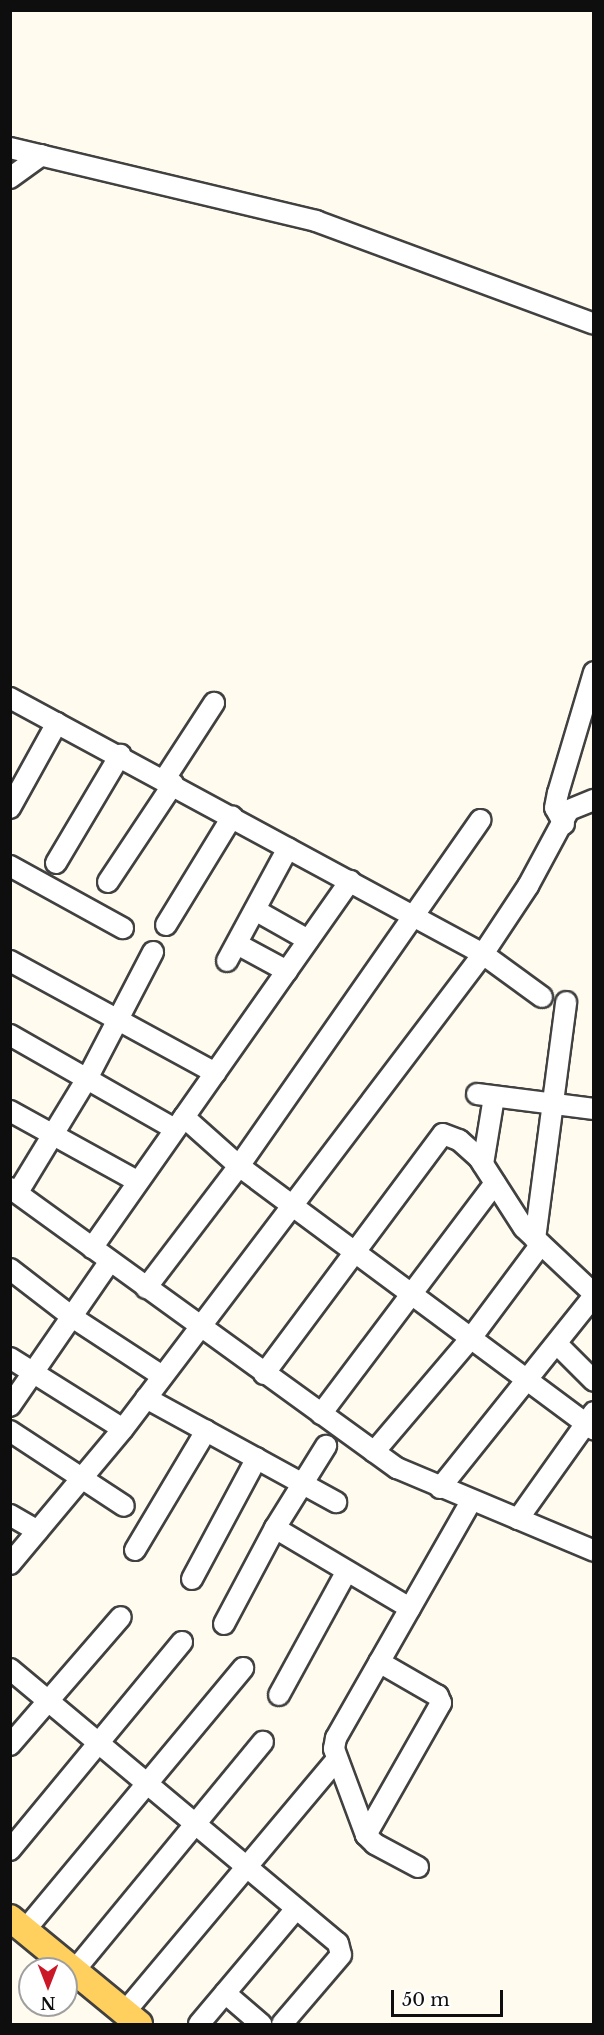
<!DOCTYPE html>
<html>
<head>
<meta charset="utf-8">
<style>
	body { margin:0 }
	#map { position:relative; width:604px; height:2035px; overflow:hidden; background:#fffbee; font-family:"Libre Baskerville",serif }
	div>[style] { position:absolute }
	.roads { filter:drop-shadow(2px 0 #414141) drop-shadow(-2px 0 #414141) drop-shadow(0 2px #414141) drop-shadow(0 -2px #414141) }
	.minor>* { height:20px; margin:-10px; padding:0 10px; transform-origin:10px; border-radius:10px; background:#fff }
	.major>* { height:26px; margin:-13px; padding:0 13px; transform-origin:13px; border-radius:13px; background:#ffd05e }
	span { translate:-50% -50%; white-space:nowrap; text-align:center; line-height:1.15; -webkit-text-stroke:6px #fff; paint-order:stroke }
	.frame { position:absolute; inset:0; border:12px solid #0e0e0e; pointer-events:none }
	.north { position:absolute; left:18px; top:1957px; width:60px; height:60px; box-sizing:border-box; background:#fff; border:2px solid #9f9f9f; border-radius:50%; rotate:180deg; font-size:16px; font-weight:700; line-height:24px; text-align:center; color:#0e0e0e }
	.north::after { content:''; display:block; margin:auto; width:21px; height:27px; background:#cb1829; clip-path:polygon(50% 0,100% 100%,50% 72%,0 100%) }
	.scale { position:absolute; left:391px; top:1990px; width:112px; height:27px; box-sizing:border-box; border:3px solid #0e0e0e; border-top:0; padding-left:8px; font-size:18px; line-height:21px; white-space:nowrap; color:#0e0e0e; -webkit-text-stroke:4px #fff; paint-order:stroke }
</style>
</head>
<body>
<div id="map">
	<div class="roads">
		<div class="minor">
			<i style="left:10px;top:148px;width:315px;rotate:13.4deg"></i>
			<i style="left:316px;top:221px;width:296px;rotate:20.3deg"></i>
			<i style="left:10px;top:178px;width:39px;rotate:-36deg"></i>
			<i style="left:10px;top:698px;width:538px;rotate:28.42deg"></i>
			<i style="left:483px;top:954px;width:73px;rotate:36.1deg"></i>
			<i style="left:164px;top:780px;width:92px;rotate:-57deg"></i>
			<i style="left:10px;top:808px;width:97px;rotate:-61.1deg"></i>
			<i style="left:564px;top:824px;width:18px;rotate:-119deg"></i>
			<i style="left:555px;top:808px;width:15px;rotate:-79deg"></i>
			<i style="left:558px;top:793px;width:126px;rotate:-73.4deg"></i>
			<i style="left:56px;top:863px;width:126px;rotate:-59.3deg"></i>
			<i style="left:10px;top:866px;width:129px;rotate:28.8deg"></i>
			<i style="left:108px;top:882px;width:118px;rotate:-56.4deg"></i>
			<i style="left:255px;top:910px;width:61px;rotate:29.5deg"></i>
			<i style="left:166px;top:925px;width:127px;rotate:-58.6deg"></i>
			<i style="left:237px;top:944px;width:57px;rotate:28.4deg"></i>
			<i style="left:10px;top:961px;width:234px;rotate:28.6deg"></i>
			<i style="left:227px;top:961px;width:128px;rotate:-61.6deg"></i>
			<i style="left:10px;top:1035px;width:190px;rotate:29.7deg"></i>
			<i style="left:477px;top:1094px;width:118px;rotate:7.3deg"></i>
			<i style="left:10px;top:1111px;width:145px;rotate:28.9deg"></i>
			<i style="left:184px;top:1117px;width:74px;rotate:41.7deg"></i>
			<i style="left:239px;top:1166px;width:442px;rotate:36.6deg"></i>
			<i style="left:483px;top:1164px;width:68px;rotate:-80.7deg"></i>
			<i style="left:10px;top:1188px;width:478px;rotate:35.9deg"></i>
			<i style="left:397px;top:1468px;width:214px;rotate:22.8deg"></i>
			<i style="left:18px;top:1192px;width:135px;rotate:-58.7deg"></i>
			<i style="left:88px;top:1077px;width:141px;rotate:-62.5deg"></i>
			<i style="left:535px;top:1239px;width:239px;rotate:-82.5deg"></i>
			<i style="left:92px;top:1248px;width:449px;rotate:-54.9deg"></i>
			<i style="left:10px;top:1269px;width:78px;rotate:37.7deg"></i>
			<i style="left:72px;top:1317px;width:108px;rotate:33.2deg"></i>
			<i style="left:146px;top:1288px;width:153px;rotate:-52.7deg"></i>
			<i style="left:239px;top:1166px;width:422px;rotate:-55.1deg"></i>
			<i style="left:557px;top:1344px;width:52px;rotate:45deg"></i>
			<i style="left:10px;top:1358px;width:133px;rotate:32.1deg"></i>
			<i style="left:264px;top:1374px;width:299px;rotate:-53.3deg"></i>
			<i style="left:443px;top:1134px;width:17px;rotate:21deg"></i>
			<i style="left:459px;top:1140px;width:27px;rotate:42deg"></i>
			<i style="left:479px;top:1158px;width:83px;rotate:57.3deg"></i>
			<i style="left:524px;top:1228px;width:96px;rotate:43.3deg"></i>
			<i style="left:146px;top:1398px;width:217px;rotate:28.7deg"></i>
			<i style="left:10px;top:1406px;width:176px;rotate:-55.4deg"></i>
			<i style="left:321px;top:1414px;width:289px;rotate:-53deg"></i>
			<i style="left:10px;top:1431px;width:136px;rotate:33.3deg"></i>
			<i style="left:374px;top:1452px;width:150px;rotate:-49.6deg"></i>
			<i style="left:471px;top:1338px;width:117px;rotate:-53.3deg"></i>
			<i style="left:440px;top:1488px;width:246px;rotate:-51.3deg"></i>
			<i style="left:10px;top:1515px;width:32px;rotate:30deg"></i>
			<i style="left:518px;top:1519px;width:131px;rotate:-54.6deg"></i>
			<i style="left:275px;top:1528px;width:157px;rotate:30.7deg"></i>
			<i style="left:135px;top:1550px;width:139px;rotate:-59.2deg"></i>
			<i style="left:10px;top:1564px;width:176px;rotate:-50.1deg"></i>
			<i style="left:123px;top:1429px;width:596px;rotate:-52.84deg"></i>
			<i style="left:483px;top:954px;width:82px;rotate:-56.5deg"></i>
			<i style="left:528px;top:886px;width:86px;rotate:-61.7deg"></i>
			<i style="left:569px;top:810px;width:27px;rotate:-22deg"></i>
			<i style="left:192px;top:1579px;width:137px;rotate:-61.8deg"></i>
			<i style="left:224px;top:1624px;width:109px;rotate:-62deg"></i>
			<i style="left:275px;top:1528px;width:97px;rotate:-58.1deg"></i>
			<i style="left:10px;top:1669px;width:427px;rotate:39.9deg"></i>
			<i style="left:338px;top:1943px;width:12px;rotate:76deg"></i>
			<i style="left:341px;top:1955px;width:91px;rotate:130.5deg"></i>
			<i style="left:279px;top:1695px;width:141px;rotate:-61.3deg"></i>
			<i style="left:10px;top:1745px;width:169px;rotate:-49.1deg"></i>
			<i style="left:366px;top:1835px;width:152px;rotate:-60.4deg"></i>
			<i style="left:441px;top:1703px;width:8px;rotate:-113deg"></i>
			<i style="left:438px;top:1696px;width:68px;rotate:-150deg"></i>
			<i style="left:10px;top:1850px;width:270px;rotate:-50.4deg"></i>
			<i style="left:418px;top:1867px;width:49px;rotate:-151.9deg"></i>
			<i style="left:375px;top:1844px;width:13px;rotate:-135deg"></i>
			<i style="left:366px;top:1835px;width:92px;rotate:-110.4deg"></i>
			<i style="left:334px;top:1749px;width:11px;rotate:-80deg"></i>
			<i style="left:336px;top:1738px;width:273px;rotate:-60.3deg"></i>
			<i style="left:25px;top:1930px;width:341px;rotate:-50.2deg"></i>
			<i style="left:74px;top:1971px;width:297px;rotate:-50.5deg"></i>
			<i style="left:225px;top:1993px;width:48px;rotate:40.7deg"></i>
			<i style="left:124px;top:2013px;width:330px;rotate:-50deg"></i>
			<i style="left:199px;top:2024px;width:150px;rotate:-49.9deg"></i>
		</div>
		<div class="major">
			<i style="left:10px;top:1918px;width:167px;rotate:39.4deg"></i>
		</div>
	</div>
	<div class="frame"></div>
	<div class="north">N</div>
	<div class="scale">50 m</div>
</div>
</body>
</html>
